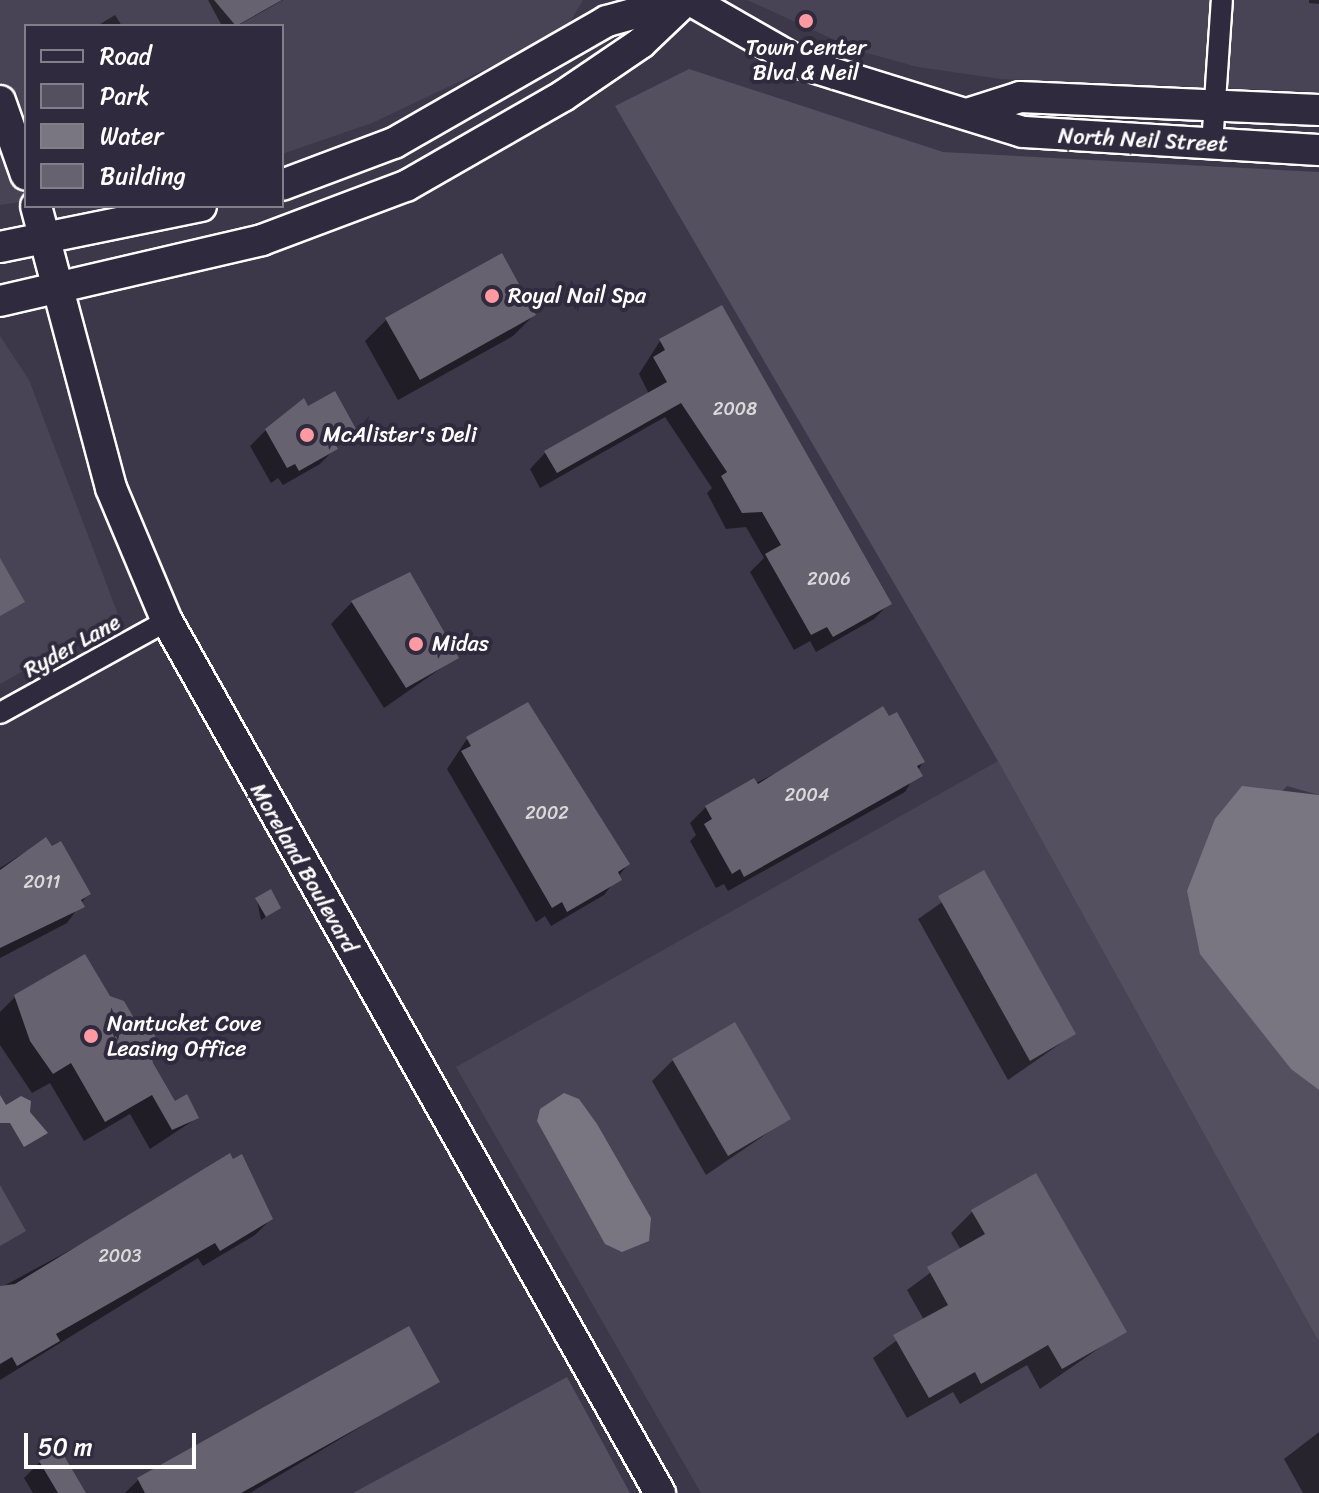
<!DOCTYPE html>
<html>
<head>
<meta charset="utf-8">
<style>
	body { margin:0 }
	#map { position:relative; width:1319px; height:1493px; overflow:hidden; background:#3c3749; font-family:Sriracha,sans-serif }
	div>[style] { position:absolute }
	.built>* { inset:0; background:#494455 }
	.green>* { inset:0; background:#555060 }
	.water>* { inset:0; background:#797682 }
	.shadow>* { inset:0; background:#0007 }
	.building>* { inset:0; background:#666270 }
	.roads { filter:drop-shadow(2px 0 #fff) drop-shadow(-2px 0 #fff) drop-shadow(0 2px #fff) drop-shadow(0 -2px #fff) }
	.street>* { height:20px; margin:-10px; padding:0 10px; transform-origin:10px; border-radius:10px; background:#2f2a3d }
	.secondary>* { height:30px; margin:-15px; padding:0 15px; transform-origin:15px; border-radius:15px; background:#2f2a3d }
	.dots>* { width:22px; height:22px; translate:-50% -50%; box-sizing:border-box; border:4px solid #2f2a3d; border-radius:50% }
	span { translate:-50% -50%; white-space:nowrap; text-align:center; line-height:1.15; -webkit-text-stroke:8px #2f2a3d; paint-order:stroke }
	.number-label { font-size:18px; color:#d9d8db }
	.number-label span { -webkit-text-stroke-width:0 }
	.poi-label { font-size:22px; color:#fff }
	.left { translate:0 -50%; text-align:left }
	.street-label { font-size:22px; color:#fff }
	.legend { position:absolute; left:24px; top:24px; width:260px; height:184px; box-sizing:border-box; background:#2f2a3d; border:2px solid #827f8b; margin:0; padding:10px 14px; list-style:none; font-size:24px; color:#fff }
	.legend li { display:flex; align-items:center; gap:16px; height:40px }
	.legend b { width:40px; border:2px solid #827f8b }
	.scale { position:absolute; left:24px; top:1433px; width:172px; height:36px; box-sizing:border-box; border:4px solid #fff; border-top:0; padding-left:10px; font-size:24px; line-height:28px; white-space:nowrap; color:#fff; -webkit-text-stroke:6px #2f2a3d; paint-order:stroke }
</style>
</head>
<body>
<div id="map">
	<div class="built">
		<i style="clip-path:polygon(0 0,583px 0,564px 32px,372px 123px,282px 154px,282px 26px,26px 26px,26px 201px,0 205px)"></i>
		<i style="clip-path:polygon(747px 0,1319px 0,1319px 92px,1001px 79px,918px 67px,859px 51px)"></i>
		<i style="clip-path:polygon(0 336px,29px 380px,119px 617px,0 684px)"></i>
		<i style="clip-path:polygon(998px 761px,1319px 1342px,1319px 1493px,701px 1493px,456px 1067px)"></i>
	</div>
	<div class="green">
		<i style="clip-path:polygon(689px 69px,943px 152px,1319px 172px,1319px 795px,1287px 786px,1187px 891px,1201px 954px,1291px 1068px,1319px 1090px,1319px 1342px,998px 761px,615px 106px)"></i>
		<i style="clip-path:polygon(0 1185px,26px 1231px,0 1246px)"></i>
		<i style="clip-path:polygon(567px 1377px,630px 1493px,353px 1493px)"></i>
	</div>
	<div class="water">
		<i style="clip-path:polygon(1242px 786px,1319px 795px,1319px 1090px,1291px 1069px,1200px 954px,1187px 891px,1215px 819px)"></i>
		<i style="clip-path:polygon(564px 1093px,579px 1099px,597px 1124px,651px 1218px,649px 1241px,622px 1252px,605px 1244px,537px 1121px,540px 1109px)"></i>
		<i style="clip-path:polygon(0 1095px,6px 1105px,21px 1096px,31px 1101px,30px 1112px,48px 1133px,24px 1147px,10px 1123px,0 1123px)"></i>
	</div>
	<div class="shadow">
		<i style="clip-path:polygon(208px 0,283px 0,237px 26px,222px 26px)"></i>
		<i style="clip-path:polygon(1309px 0,1319px 0,1319px 4px,1309px 3px)"></i>
		<i style="clip-path:polygon(115px 15px,122px 26px,97px 26px)"></i>
		<i style="clip-path:polygon(534px 315px,513px 336px,398px 400px,365px 341px,386px 320px)"></i>
		<i style="clip-path:polygon(660px 341px,890px 603px,874px 619px,816px 652px,810px 641px,794px 650px,750px 572px,764px 558px,746px 527px,726px 529px,707px 493px,712px 488px,665px 417px,540px 488px,530px 469px,545px 453px,649px 394px,639px 374px)"></i>
		<i style="clip-path:polygon(354px 429px,320px 464px,283px 485px,278px 478px,271px 483px,250px 446px,266px 430px)"></i>
		<i style="clip-path:polygon(410px 575px,457px 657px,384px 708px,331px 624px,352px 602px)"></i>
		<i style="clip-path:polygon(527px 705px,628px 864px,604px 895px,551px 926px,545px 916px,536px 922px,447px 769px,467px 739px)"></i>
		<i style="clip-path:polygon(888px 719px,923px 762px,905px 792px,728px 891px,724px 884px,716px 888px,690px 841px,696px 835px,690px 823px,706px 807px)"></i>
		<i style="clip-path:polygon(46px 839px,88px 894px,67px 923px,0 958px,0 868px)"></i>
		<i style="clip-path:polygon(984px 873px,1074px 1034px,1008px 1080px,918px 919px)"></i>
		<i style="clip-path:polygon(257px 900px,279px 908px,261px 920px)"></i>
		<i style="clip-path:polygon(15px 997px,108px 998px,158px 1044px,149px 1054px,151px 1064px,175px 1104px,197px 1118px,150px 1149px,130px 1114px,84px 1141px,50px 1083px,32px 1093px,0 1045px,0 1012px)"></i>
		<i style="clip-path:polygon(673px 1060px,788px 1119px,706px 1175px,652px 1081px)"></i>
		<i style="clip-path:polygon(233px 1162px,271px 1219px,255px 1235px,203px 1266px,198px 1258px,0 1380px,0 1288px)"></i>
		<i style="clip-path:polygon(972px 1212px,1124px 1331px,1040px 1389px,1027px 1365px,960px 1404px,953px 1392px,907px 1418px,873px 1358px,924px 1320px,907px 1290px,961px 1250px,951px 1233px)"></i>
		<i style="clip-path:polygon(437px 1381px,250px 1493px,125px 1493px,138px 1480px)"></i>
		<i style="clip-path:polygon(1319px 1432px,1319px 1493px,1303px 1493px,1284px 1459px)"></i>
		<i style="clip-path:polygon(40px 1462px,84px 1493px,33px 1493px,24px 1478px)"></i>
	</div>
	<div class="building">
		<i style="clip-path:polygon(214px 0,282px 0,236px 26px)"></i>
		<i style="clip-path:polygon(502px 253px,536px 315px,420px 380px,385px 318px)"></i>
		<i style="clip-path:polygon(722px 305px,892px 604px,833px 637px,827px 627px,811px 635px,765px 554px,781px 545px,762px 512px,742px 513px,721px 476px,727px 472px,681px 403px,557px 473px,544px 451px,667px 382px,653px 357px,665px 350px,659px 339px)"></i>
		<i style="clip-path:polygon(335px 391px,356px 429px,334px 441px,338px 449px,299px 471px,295px 464px,287px 468px,265px 429px,304px 398px,308px 406px)"></i>
		<i style="clip-path:polygon(0 558px,25px 602px,0 616px)"></i>
		<i style="clip-path:polygon(410px 572px,459px 658px,406px 688px,351px 601px)"></i>
		<i style="clip-path:polygon(528px 702px,630px 864px,618px 872px,622px 880px,567px 912px,562px 902px,552px 908px,461px 751px,471px 746px,466px 737px)"></i>
		<i style="clip-path:polygon(883px 706px,889px 716px,897px 712px,925px 762px,917px 766px,923px 776px,744px 877px,740px 869px,732px 874px,704px 824px,712px 819px,705px 806px,754px 778px,758px 784px)"></i>
		<i style="clip-path:polygon(46px 837px,52px 846px,61px 841px,91px 894px,81px 900px,85px 907px,0 948px,0 870px)"></i>
		<i style="clip-path:polygon(984px 870px,1076px 1034px,1030px 1061px,938px 896px)"></i>
		<i style="clip-path:polygon(271px 889px,281px 908px,266px 917px,255px 898px)"></i>
		<i style="clip-path:polygon(85px 954px,110px 996px,124px 1001px,141px 1030px,149px 1025px,160px 1045px,150px 1050px,153px 1063px,175px 1101px,187px 1094px,199px 1118px,172px 1130px,152px 1095px,105px 1122px,71px 1063px,53px 1074px,30px 1041px,14px 995px)"></i>
		<i style="clip-path:polygon(735px 1022px,791px 1119px,728px 1156px,672px 1059px)"></i>
		<i style="clip-path:polygon(230px 1153px,233px 1159px,242px 1154px,273px 1219px,220px 1251px,215px 1243px,56px 1334px,60px 1341px,17px 1366px,12px 1357px,0 1364px,0 1286px,15px 1284px)"></i>
		<i style="clip-path:polygon(1036px 1173px,1127px 1332px,1062px 1369px,1048px 1345px,981px 1384px,975px 1372px,929px 1398px,893px 1335px,948px 1305px,927px 1267px,985px 1234px,971px 1210px)"></i>
		<i style="clip-path:polygon(409px 1326px,440px 1382px,241px 1493px,145px 1493px,137px 1478px)"></i>
		<i style="clip-path:polygon(60px 1449px,86px 1493px,58px 1493px,39px 1461px)"></i>
	</div>
	<div class="roads">
		<div class="street">
			<i style="left:1212px;top:145px;width:145px;rotate:-86.1deg"></i>
			<i style="left:0;top:713px;width:191px;rotate:-28.9deg"></i>
		</div>
		<div class="secondary">
			<i style="left:690px;top:0;width:127px;rotate:29.8deg"></i>
			<i style="left:800px;top:63px;width:233px;rotate:17.2deg"></i>
			<i style="left:1023px;top:132px;width:297px;rotate:3.5deg"></i>
			<i style="left:0;top:101px;width:78px;rotate:70.6deg"></i>
			<i style="left:970px;top:113px;width:52px;rotate:-17.7deg"></i>
			<i style="left:1020px;top:97px;width:299px;rotate:2.5deg"></i>
			<i style="left:282px;top:185px;width:120px;rotate:-20.6deg"></i>
			<i style="left:394px;top:143px;width:245px;rotate:-29.8deg"></i>
			<i style="left:607px;top:21px;width:79px;rotate:-15.4deg"></i>
			<i style="left:36px;top:206px;width:292px;rotate:75.1deg"></i>
			<i style="left:111px;top:488px;width:144px;rotate:67.2deg"></i>
			<i style="left:167px;top:621px;width:1002px;rotate:60.52deg"></i>
			<i style="left:0;top:247px;width:205px;rotate:-11.5deg"></i>
			<i style="left:0;top:301px;width:269px;rotate:-13.1deg"></i>
			<i style="left:262px;top:240px;width:154px;rotate:-20.6deg"></i>
			<i style="left:406px;top:186px;width:181px;rotate:-29.8deg"></i>
			<i style="left:563px;top:96px;width:94px;rotate:-34.2deg"></i>
			<i style="left:641px;top:43px;width:62px;rotate:-43.7deg"></i>
		</div>
	</div>
	<div class="dots">
		<i style="left:806px;top:21px;background:#ff9aa2"></i>
		<i style="left:492px;top:296px;background:#ff9aa2"></i>
		<i style="left:307px;top:435px;background:#ff9aa2"></i>
		<i style="left:416px;top:644px;background:#ff9aa2"></i>
		<i style="left:91px;top:1036px;background:#ff9aa2"></i>
	</div>
	<div class="number-label">
		<span style="left:735px;top:409px">2008</span>
		<span style="left:829px;top:579px">2006</span>
		<span style="left:807px;top:795px">2004</span>
		<span style="left:547px;top:813px">2002</span>
		<span style="left:42px;top:882px">2011</span>
		<span style="left:120px;top:1256px">2003</span>
	</div>
	<div class="poi-label">
		<span style="left:806px;top:60px">Town Center<br>Blvd &amp; Neil</span>
		<span class="left" style="left:508px;top:296px">Royal Nail Spa</span>
		<span class="left" style="left:323px;top:435px">McAlister's Deli</span>
		<span class="left" style="left:432px;top:644px">Midas</span>
		<span class="left" style="left:107px;top:1036px">Nantucket Cove<br>Leasing Office</span>
	</div>
	<div class="street-label">
		<span style="left:1143px;top:140px;rotate:3deg">North Neil Street</span>
		<span style="left:72px;top:646px;rotate:-29deg">Ryder Lane</span>
		<span style="left:304px;top:868px;rotate:60deg">Moreland Boulevard</span>
	</div>
	<ul class="legend">
	<li><b style="height:10px;background:#2f2a3d"></b>Road</li>
	<li><b style="height:22px;background:#555060"></b>Park</li>
	<li><b style="height:22px;background:#797682"></b>Water</li>
	<li><b style="height:22px;background:#666270"></b>Building</li>
	</ul>
	<div class="scale">50 m</div>
</div>
</body>
</html>
